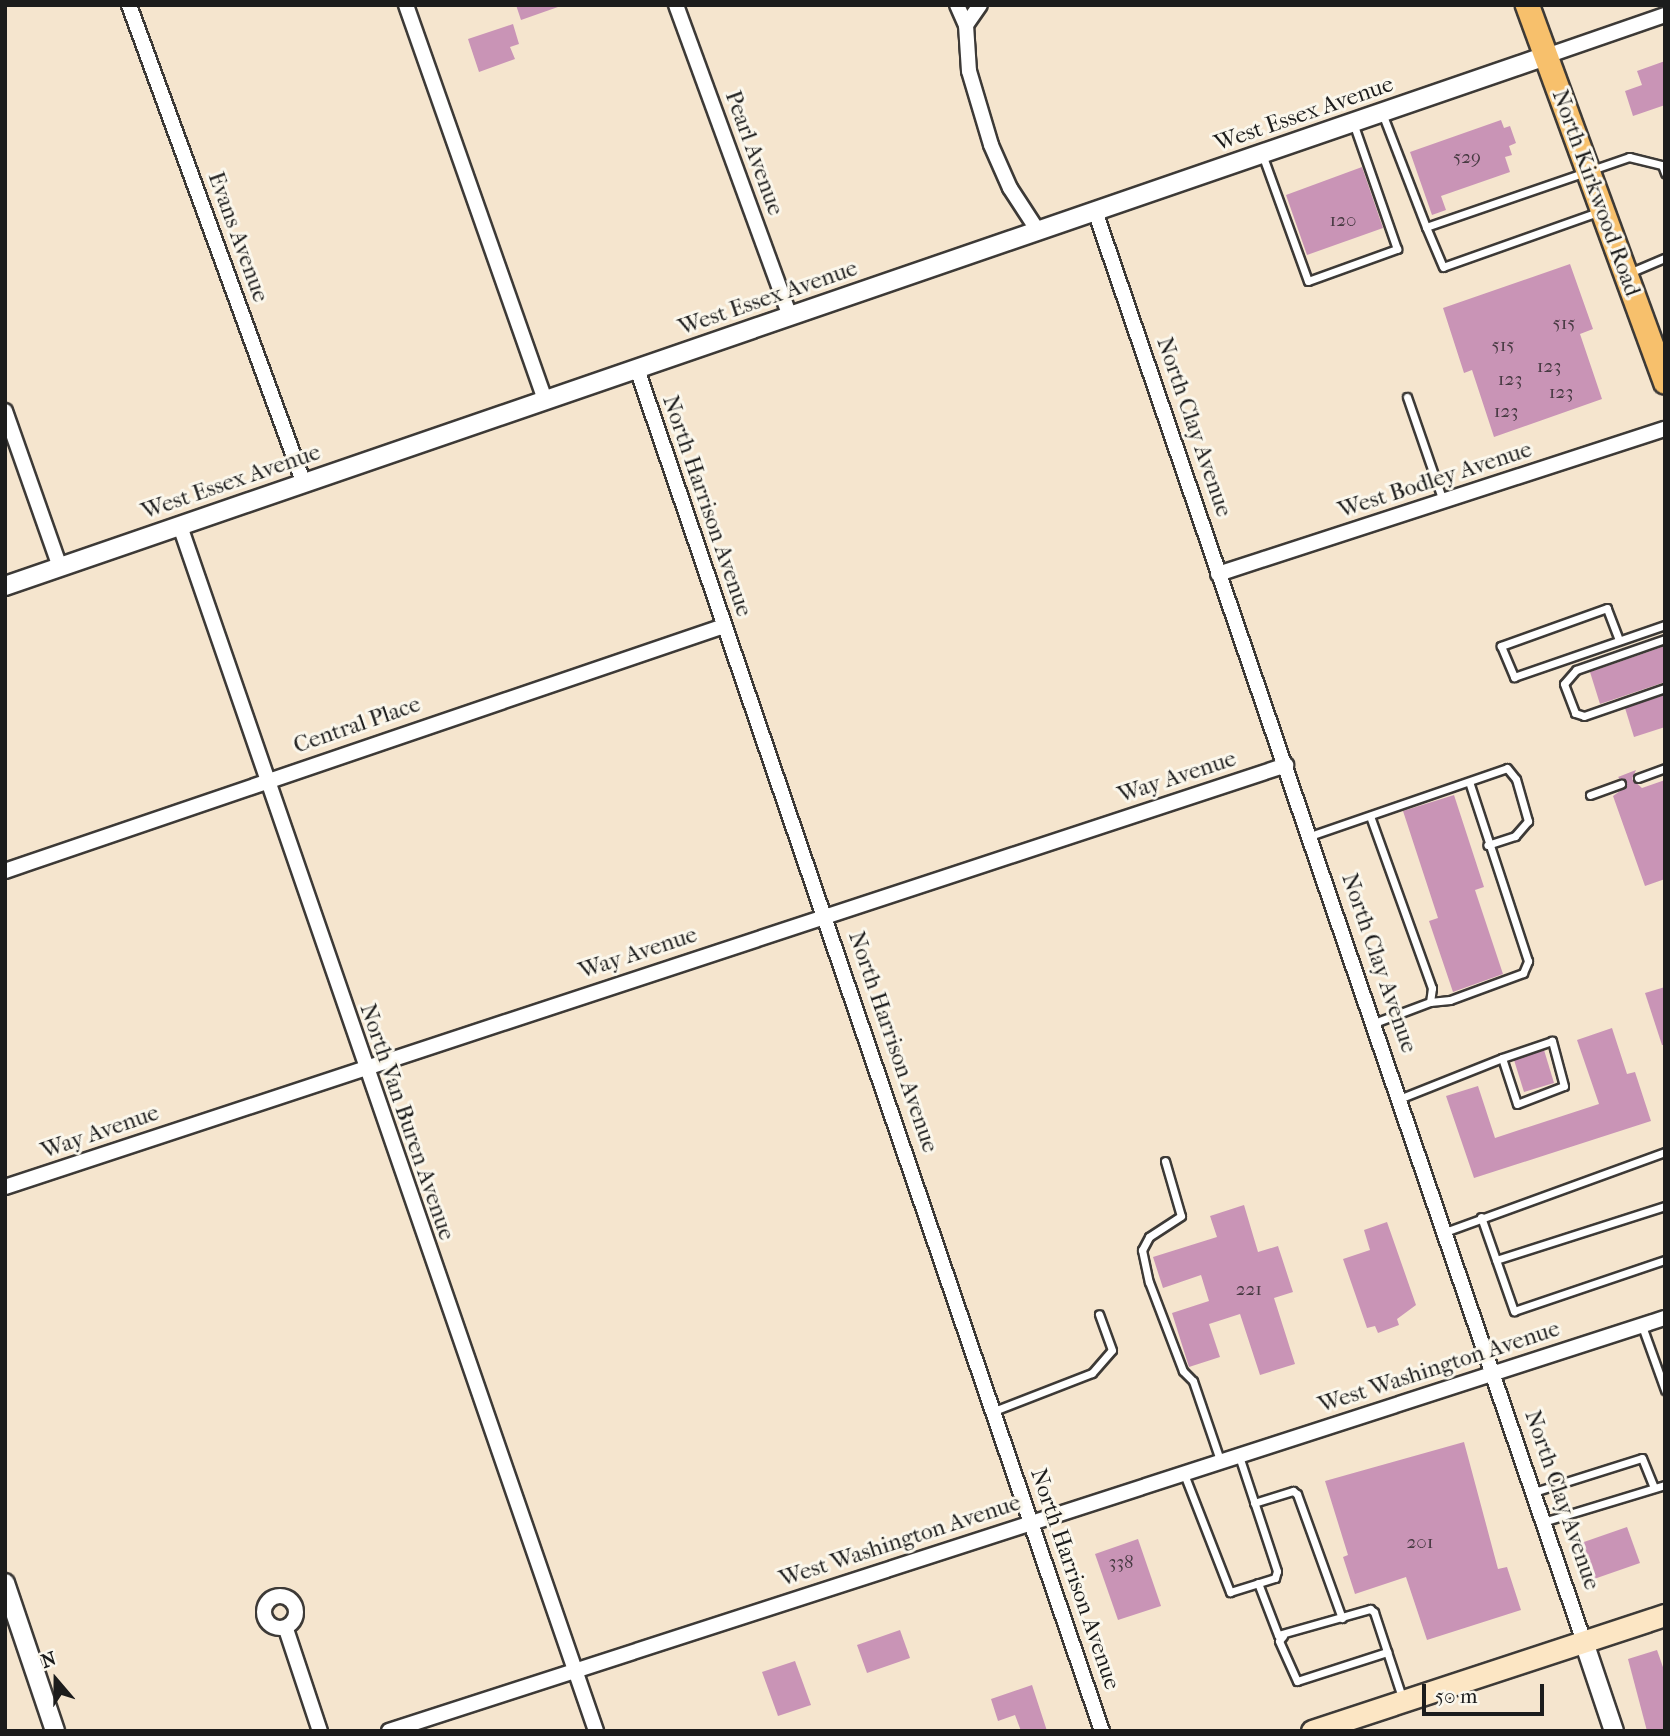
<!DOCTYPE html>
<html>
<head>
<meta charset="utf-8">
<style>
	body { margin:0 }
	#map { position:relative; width:1670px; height:1736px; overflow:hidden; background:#f5e5ce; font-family:"IM FELL French Canon",serif }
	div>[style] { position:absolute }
	.building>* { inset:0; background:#c994b6 }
	.roads { filter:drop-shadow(2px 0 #3d3a37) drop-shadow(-2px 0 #3d3a37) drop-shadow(0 2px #3d3a37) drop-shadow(0 -2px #3d3a37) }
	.service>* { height:7px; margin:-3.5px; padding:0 3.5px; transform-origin:3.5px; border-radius:3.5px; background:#fff }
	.minor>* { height:14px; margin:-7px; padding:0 7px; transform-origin:7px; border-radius:7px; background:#fff }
	.minor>.ring { margin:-7px; padding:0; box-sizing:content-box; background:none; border:14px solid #fff; border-radius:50% }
	.tertiary>* { height:18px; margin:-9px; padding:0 9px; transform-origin:9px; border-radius:9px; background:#fff }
	.secondary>* { height:21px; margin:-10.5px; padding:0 10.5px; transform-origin:10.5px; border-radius:10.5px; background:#fce6c4 }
	.primary>* { height:23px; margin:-11.5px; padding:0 11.5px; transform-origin:11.5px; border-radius:11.5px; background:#f7c06c }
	span { translate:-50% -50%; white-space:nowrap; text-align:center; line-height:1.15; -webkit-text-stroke:6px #fbf7ec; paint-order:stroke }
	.number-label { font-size:19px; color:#473a42 }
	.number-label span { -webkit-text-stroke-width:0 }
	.street-label { font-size:23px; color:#1c1c1c }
	.frame { position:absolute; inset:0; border:7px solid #1c1c1c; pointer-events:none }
	.north { position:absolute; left:21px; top:1645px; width:70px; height:70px; -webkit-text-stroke:5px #fbf7ec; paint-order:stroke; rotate:340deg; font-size:19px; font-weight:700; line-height:28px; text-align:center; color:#1c1c1c }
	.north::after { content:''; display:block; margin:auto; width:24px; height:32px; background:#1c1c1c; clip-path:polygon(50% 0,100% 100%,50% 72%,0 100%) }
	.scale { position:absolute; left:1422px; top:1684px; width:122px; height:32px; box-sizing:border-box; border:4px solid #1c1c1c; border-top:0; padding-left:9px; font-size:21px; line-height:24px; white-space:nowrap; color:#1c1c1c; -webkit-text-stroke:5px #fbf7ec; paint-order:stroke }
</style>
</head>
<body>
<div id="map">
	<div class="building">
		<i style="clip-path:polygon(516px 5px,558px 5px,558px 7px,521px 20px)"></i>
		<i style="clip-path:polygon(513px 24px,519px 44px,510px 47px,515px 59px,479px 72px,468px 39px)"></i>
		<i style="clip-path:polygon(1665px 61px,1665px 105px,1633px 116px,1625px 91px,1642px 85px,1637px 71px)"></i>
		<i style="clip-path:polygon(1501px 120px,1504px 128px,1510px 126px,1516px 143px,1509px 146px,1512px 155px,1505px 157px,1510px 172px,1441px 196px,1446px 210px,1432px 215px,1410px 152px)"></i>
		<i style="clip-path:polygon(1362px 167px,1383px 228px,1307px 255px,1286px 195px)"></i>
		<i style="clip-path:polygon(1570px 264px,1593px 329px,1580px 334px,1602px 399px,1494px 437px,1472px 370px,1464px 373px,1443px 308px)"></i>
		<i style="clip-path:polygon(1665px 646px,1665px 682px,1600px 704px,1590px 672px)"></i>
		<i style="clip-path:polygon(1665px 695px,1665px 727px,1634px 737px,1625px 708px)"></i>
		<i style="clip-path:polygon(1636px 770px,1632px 779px,1642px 788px,1665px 780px,1665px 879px,1645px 886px,1613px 796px,1627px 786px,1618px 777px)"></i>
		<i style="clip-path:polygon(1454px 795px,1484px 887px,1475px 890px,1503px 974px,1453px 992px,1429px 921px,1438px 918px,1403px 811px)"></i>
		<i style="clip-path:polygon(1665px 987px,1665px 1045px,1662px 1045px,1645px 993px)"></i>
		<i style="clip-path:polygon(1612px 1028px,1627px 1074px,1635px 1072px,1651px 1121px,1474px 1178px,1446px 1096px,1478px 1086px,1495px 1138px,1599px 1104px,1577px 1040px)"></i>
		<i style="clip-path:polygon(1544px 1050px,1554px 1083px,1524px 1092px,1514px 1060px)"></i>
		<i style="clip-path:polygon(1244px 1205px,1258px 1252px,1278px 1246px,1293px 1292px,1274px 1298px,1295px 1364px,1260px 1375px,1240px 1314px,1209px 1324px,1220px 1357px,1189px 1367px,1172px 1313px,1209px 1301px,1201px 1275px,1163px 1288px,1153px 1257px,1217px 1237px,1210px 1216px)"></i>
		<i style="clip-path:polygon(1387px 1222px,1416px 1305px,1397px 1319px,1399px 1325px,1378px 1333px,1375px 1326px,1367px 1328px,1343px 1259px,1370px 1250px,1364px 1230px)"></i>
		<i style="clip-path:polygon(1464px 1442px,1498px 1569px,1507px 1567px,1521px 1610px,1427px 1640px,1406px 1577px,1355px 1594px,1343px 1557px,1348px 1555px,1325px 1481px)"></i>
		<i style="clip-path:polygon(1627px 1527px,1640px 1563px,1594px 1579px,1581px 1543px)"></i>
		<i style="clip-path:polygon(1138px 1539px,1161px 1606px,1118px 1620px,1095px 1554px)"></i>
		<i style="clip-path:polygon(900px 1630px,910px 1658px,867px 1673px,857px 1645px)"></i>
		<i style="clip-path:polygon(1657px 1650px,1665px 1673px,1665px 1731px,1647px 1731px,1628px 1659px)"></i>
		<i style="clip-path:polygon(795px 1661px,811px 1705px,778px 1716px,762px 1672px)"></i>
		<i style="clip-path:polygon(1032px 1685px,1047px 1731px,1021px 1731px,1015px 1715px,998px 1721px,991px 1699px)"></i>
	</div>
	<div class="roads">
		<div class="service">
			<i style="left:1382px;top:113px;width:122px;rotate:68.9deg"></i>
			<i style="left:1262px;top:154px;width:135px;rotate:70.1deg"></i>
			<i style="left:1308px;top:281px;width:95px;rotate:-19.8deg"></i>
			<i style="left:1397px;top:249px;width:133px;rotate:-109.2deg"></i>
			<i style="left:1598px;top:212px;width:164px;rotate:160.5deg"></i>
			<i style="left:1443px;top:267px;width:43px;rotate:-113deg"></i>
			<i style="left:1426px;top:227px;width:215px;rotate:-19deg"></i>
			<i style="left:1629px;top:157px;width:34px;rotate:14deg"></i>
			<i style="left:1662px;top:165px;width:9px;rotate:69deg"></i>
			<i style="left:1629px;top:273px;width:39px;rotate:-23deg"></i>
			<i style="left:1407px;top:397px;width:110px;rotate:70.9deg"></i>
			<i style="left:1665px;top:639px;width:94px;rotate:160.8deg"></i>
			<i style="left:1576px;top:670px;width:18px;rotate:131deg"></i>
			<i style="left:1564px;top:684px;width:31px;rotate:69deg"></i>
			<i style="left:1575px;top:713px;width:9px;rotate:18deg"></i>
			<i style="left:1584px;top:716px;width:86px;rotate:-19.1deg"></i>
			<i style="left:1619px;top:640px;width:34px;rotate:-111deg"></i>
			<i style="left:1607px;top:608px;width:113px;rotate:160.3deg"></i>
			<i style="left:1501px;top:646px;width:34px;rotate:67deg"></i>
			<i style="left:1514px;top:677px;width:160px;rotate:-19deg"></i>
			<i style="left:1638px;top:778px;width:29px;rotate:-20deg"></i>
			<i style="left:1590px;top:795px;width:33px;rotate:-20deg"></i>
			<i style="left:1370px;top:816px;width:183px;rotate:70.2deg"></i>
			<i style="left:1432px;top:988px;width:14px;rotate:98deg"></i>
			<i style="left:1430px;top:1002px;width:60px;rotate:159.4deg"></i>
			<i style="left:1310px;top:836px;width:208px;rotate:-19deg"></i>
			<i style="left:1507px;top:768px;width:14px;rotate:51deg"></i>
			<i style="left:1516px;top:779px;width:44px;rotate:74.1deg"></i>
			<i style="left:1528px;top:821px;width:20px;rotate:131deg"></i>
			<i style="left:1515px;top:836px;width:29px;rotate:162deg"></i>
			<i style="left:1430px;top:1002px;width:20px;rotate:-6deg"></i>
			<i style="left:1450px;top:1000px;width:78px;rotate:-20.3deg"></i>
			<i style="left:1523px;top:973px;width:13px;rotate:-67deg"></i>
			<i style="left:1528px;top:961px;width:188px;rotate:-108.2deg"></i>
			<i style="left:1399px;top:1099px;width:111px;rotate:-21.7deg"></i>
			<i style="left:1502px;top:1058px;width:48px;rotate:71.9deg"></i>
			<i style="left:1517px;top:1104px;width:50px;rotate:-21deg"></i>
			<i style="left:1564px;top:1086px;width:47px;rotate:-104.9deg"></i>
			<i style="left:1552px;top:1041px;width:53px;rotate:161.2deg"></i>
			<i style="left:1165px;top:1161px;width:57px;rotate:73.8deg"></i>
			<i style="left:1181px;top:1216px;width:38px;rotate:147deg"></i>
			<i style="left:1149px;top:1237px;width:15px;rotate:118deg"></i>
			<i style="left:1142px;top:1250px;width:33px;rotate:78deg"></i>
			<i style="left:1149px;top:1282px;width:95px;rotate:69.1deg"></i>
			<i style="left:1183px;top:1371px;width:14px;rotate:45deg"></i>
			<i style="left:1193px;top:1381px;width:83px;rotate:71.1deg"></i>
			<i style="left:1481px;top:1217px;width:100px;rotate:70.7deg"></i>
			<i style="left:1514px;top:1311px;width:159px;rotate:-18.7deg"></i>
			<i style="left:1445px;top:1232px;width:234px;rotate:-20deg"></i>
			<i style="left:1496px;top:1260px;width:177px;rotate:-17.7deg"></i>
			<i style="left:1642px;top:1326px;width:68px;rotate:70.2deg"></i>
			<i style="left:994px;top:1411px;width:105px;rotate:-21.2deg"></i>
			<i style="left:1092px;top:1373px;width:30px;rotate:-49deg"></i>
			<i style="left:1112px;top:1350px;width:38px;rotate:-110deg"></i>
			<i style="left:1184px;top:1474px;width:127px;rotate:68.7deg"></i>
			<i style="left:1230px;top:1592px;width:47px;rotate:-17.3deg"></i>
			<i style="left:1275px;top:1578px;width:7px;rotate:-74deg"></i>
			<i style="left:1277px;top:1571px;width:121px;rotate:-108.3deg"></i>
			<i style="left:1534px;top:1492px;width:113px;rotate:-17.5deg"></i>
			<i style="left:1642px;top:1458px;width:32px;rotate:68deg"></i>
			<i style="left:1254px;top:1503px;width:41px;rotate:-17.1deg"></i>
			<i style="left:1293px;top:1491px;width:5px;rotate:37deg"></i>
			<i style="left:1297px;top:1494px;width:132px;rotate:70.1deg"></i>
			<i style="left:1543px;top:1522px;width:127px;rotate:-16.9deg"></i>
			<i style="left:1258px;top:1583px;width:56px;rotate:69deg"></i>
			<i style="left:1278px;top:1635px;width:96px;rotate:-15.8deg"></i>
			<i style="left:1370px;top:1609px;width:5px;rotate:37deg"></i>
			<i style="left:1374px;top:1612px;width:93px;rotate:71.8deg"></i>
			<i style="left:1283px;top:1636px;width:6px;rotate:129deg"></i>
			<i style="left:1279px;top:1641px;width:44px;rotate:65.8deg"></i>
			<i style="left:1297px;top:1681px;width:95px;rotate:-17.9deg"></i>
		</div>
		<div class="minor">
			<i style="left:129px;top:5px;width:510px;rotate:69.93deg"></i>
			<i style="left:406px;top:5px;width:419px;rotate:70.6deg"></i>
			<i style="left:676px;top:5px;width:331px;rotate:69.9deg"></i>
			<i style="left:957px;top:5px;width:22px;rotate:66deg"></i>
			<i style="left:966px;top:25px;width:46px;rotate:86.3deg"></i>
			<i style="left:969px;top:71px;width:77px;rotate:73.4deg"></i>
			<i style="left:991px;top:145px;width:47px;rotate:66.2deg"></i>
			<i style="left:1010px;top:188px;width:51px;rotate:56.9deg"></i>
			<i style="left:966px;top:25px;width:24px;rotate:-55deg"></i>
			<i style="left:1546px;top:56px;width:126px;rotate:-19deg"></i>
			<i style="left:1095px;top:211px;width:1512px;rotate:71.13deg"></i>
			<i style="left:637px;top:369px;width:1439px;rotate:71.15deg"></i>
			<i style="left:5px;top:411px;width:165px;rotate:70.6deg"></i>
			<i style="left:180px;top:526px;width:1275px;rotate:70.95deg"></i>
			<i style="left:1218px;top:574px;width:470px;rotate:-18deg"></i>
			<i style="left:5px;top:871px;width:760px;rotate:-18.82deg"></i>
			<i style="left:5px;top:1187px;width:1349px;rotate:-18.23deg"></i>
			<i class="ring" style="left:264px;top:1596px;width:18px;height:18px"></i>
			<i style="left:286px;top:1629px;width:108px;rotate:71.6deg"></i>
			<i style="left:389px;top:1731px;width:1341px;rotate:-17.94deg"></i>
		</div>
		<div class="tertiary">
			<i style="left:5px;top:586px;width:1630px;rotate:-18.98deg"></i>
			<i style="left:5px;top:1583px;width:156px;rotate:71.3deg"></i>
			<i style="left:1584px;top:1642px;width:94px;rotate:71.4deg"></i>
		</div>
		<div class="secondary">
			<i style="left:1312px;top:1731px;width:372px;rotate:-18.2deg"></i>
		</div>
		<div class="primary">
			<i style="left:1527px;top:5px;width:401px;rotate:69.9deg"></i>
		</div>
	</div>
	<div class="number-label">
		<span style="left:1467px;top:158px">529</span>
		<span style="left:1343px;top:221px">120</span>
		<span style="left:1564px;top:324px">515</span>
		<span style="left:1503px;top:346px">515</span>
		<span style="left:1549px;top:367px">123</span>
		<span style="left:1510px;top:380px">123</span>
		<span style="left:1561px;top:393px">123</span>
		<span style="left:1506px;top:412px">123</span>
		<span style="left:1249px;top:1290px">221</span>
		<span style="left:1420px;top:1543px">201</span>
		<span style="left:1121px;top:1563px">338</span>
	</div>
	<div class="street-label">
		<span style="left:1304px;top:114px;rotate:-19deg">West Essex Avenue</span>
		<span style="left:754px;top:153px;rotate:70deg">Pearl Avenue</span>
		<span style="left:1596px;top:193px;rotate:70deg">North Kirkwood Road</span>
		<span style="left:238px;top:237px;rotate:70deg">Evans Avenue</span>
		<span style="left:768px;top:298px;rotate:-19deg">West Essex Avenue</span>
		<span style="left:1194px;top:427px;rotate:71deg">North Clay Avenue</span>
		<span style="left:1435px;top:480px;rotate:-18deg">West Bodley Avenue</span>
		<span style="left:231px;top:482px;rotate:-19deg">West Essex Avenue</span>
		<span style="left:707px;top:506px;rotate:71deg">North Harrison Avenue</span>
		<span style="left:357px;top:725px;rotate:-19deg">Central Place</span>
		<span style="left:1177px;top:777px;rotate:-18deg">Way Avenue</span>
		<span style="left:638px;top:953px;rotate:-18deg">Way Avenue</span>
		<span style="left:1379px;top:963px;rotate:71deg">North Clay Avenue</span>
		<span style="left:893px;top:1042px;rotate:71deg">North Harrison Avenue</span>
		<span style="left:407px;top:1122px;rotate:71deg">North Van Buren Avenue</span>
		<span style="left:100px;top:1132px;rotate:-19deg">Way Avenue</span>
		<span style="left:1439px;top:1367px;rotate:-18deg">West Washington Avenue</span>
		<span style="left:1562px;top:1500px;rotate:71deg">North Clay Avenue</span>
		<span style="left:900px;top:1541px;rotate:-18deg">West Washington Avenue</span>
		<span style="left:1075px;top:1579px;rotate:71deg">North Harrison Avenue</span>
	</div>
	<div class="frame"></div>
	<div class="north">N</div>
	<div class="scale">50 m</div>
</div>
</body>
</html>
